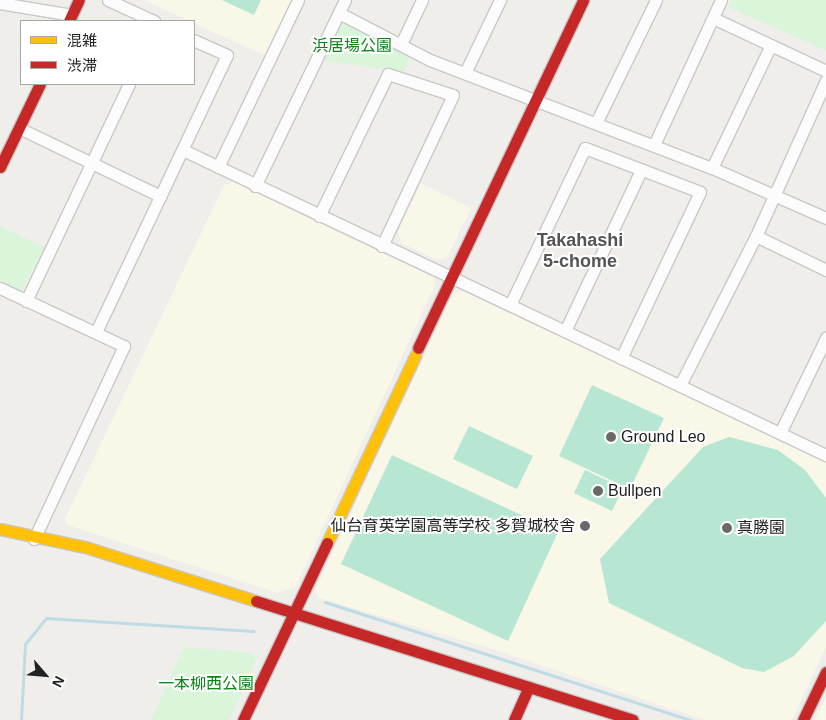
<!DOCTYPE html>
<html>
<head>
<meta charset="utf-8">
<style>
	body { margin:0 }
	#map { position:relative; width:826px; height:720px; overflow:hidden; background:#f0eeeb; font-family:Arial,"Noto Sans JP",sans-serif }
	div>[style] { position:absolute }
	.education>* { inset:0; background:#f8f7e8 }
	.park>* { inset:0; background:#daf5da }
	.pitch>* { inset:0; background:#b7e6d2 }
	.stream>* { height:3px; margin:-1.5px; padding:0 1.5px; transform-origin:1.5px; border-radius:1.5px; background:#bfdbe3 }
	.roads { filter:drop-shadow(1px 0 #c9c8c7) drop-shadow(-1px 0 #c9c8c7) drop-shadow(0 1px #c9c8c7) drop-shadow(0 -1px #c9c8c7) }
	.street>* { height:11px; margin:-5.5px; padding:0 5.5px; transform-origin:5.5px; border-radius:5.5px; background:#fdfcfc }
	.slow>* { height:11px; margin:-5.5px; padding:0 5.5px; transform-origin:5.5px; border-radius:5.5px; background:#ffc107 }
	.jam>* { height:11px; margin:-5.5px; padding:0 5.5px; transform-origin:5.5px; border-radius:5.5px; background:#c62828 }
	.dots>* { width:14px; height:14px; translate:-50% -50%; box-sizing:border-box; border:2px solid #fff; border-radius:50% }
	span { translate:-50% -50%; white-space:nowrap; text-align:center; line-height:1.15; -webkit-text-stroke:4px #fff; paint-order:stroke }
	.park-label { font-size:16px; color:#0c8416 }
	.poi-label { font-size:16px; color:#222 }
	.left { translate:0 -50%; text-align:left }
	.right { translate:-100% -50%; text-align:right }
	.neighbourhood-label { font-size:18px; color:#555; font-weight:700 }
	.legend { position:absolute; left:20px; top:20px; width:175px; height:65px; box-sizing:border-box; background:#fff; border:1px solid #a7a7a7; margin:0; padding:6px 9px; list-style:none; font-size:15px; color:#222 }
	.legend li { display:flex; align-items:center; gap:10px; height:25px }
	.legend b { width:25px; border:1px solid #a7a7a7 }
	.north { position:absolute; left:20px; top:650px; width:50px; height:50px; -webkit-text-stroke:4px #fff; paint-order:stroke; rotate:117deg; font-size:14px; font-weight:700; line-height:20px; text-align:center; color:#222 }
	.north::after { content:''; display:block; margin:auto; width:18px; height:22px; background:#222; clip-path:polygon(50% 0,100% 100%,50% 72%,0 100%) }
</style>
</head>
<body>
<div id="map">
	<div class="education">
		<i style="clip-path:polygon(144px 0,294px 0,268px 57px)"></i>
		<i style="clip-path:polygon(233px 182px,434px 278px,435px 285px,296px 586px,278px 593px,67px 525px,65px 519px,224px 185px)"></i>
		<i style="clip-path:polygon(421px 183px,471px 208px,447px 258px,438px 260px,401px 243px,398px 232px)"></i>
		<i style="clip-path:polygon(462px 291px,826px 461px,826px 647px,792px 720px,704px 720px,502px 652px,319px 598px,315px 591px,453px 293px)"></i>
		<i style="clip-path:polygon(826px 697px,826px 720px,815px 720px)"></i>
	</div>
	<div class="park">
		<i style="clip-path:polygon(732px 0,826px 0,826px 51px,728px 7px)"></i>
		<i style="clip-path:polygon(347px 24px,410px 53px,404px 72px,322px 60px,340px 25px)"></i>
		<i style="clip-path:polygon(0 226px,45px 247px,21px 292px,0 282px)"></i>
		<i style="clip-path:polygon(184px 647px,253px 653px,256px 661px,229px 720px,151px 720px)"></i>
	</div>
	<div class="pitch">
		<i style="clip-path:polygon(222px 0,261px 0,254px 15px)"></i>
		<i style="clip-path:polygon(592px 385px,664px 418px,630px 489px,559px 456px)"></i>
		<i style="clip-path:polygon(469px 426px,533px 456px,517px 489px,453px 459px)"></i>
		<i style="clip-path:polygon(729px 437px,778px 450px,805px 470px,826px 498px,826px 621px,794px 656px,764px 672px,742px 668px,609px 603px,600px 559px,703px 447px)"></i>
		<i style="clip-path:polygon(392px 455px,558px 532px,508px 641px,341px 564px)"></i>
		<i style="clip-path:polygon(585px 470px,623px 488px,612px 511px,574px 493px)"></i>
	</div>
	<div class="stream">
		<i style="left:325px;top:602px;width:385px;rotate:17.9deg"></i>
		<i style="left:21px;top:720px;width:76px;rotate:-87deg"></i>
		<i style="left:25px;top:644px;width:33px;rotate:-51deg"></i>
		<i style="left:46px;top:618px;width:208px;rotate:3.6deg"></i>
	</div>
	<div class="roads">
		<div class="street">
			<i style="left:108px;top:0;width:51px;rotate:24.5deg"></i>
			<i style="left:0;top:3px;width:73px;rotate:9.5deg"></i>
			<i style="left:339px;top:13px;width:102px;rotate:27.3deg"></i>
			<i style="left:430px;top:60px;width:302px;rotate:21deg"></i>
			<i style="left:712px;top:168px;width:124px;rotate:23.7deg"></i>
			<i style="left:713px;top:18px;width:125px;rotate:25.1deg"></i>
			<i style="left:401px;top:44px;width:49px;rotate:-64.5deg"></i>
			<i style="left:465px;top:73px;width:81px;rotate:-64.4deg"></i>
			<i style="left:596px;top:123px;width:137px;rotate:-64deg"></i>
			<i style="left:19px;top:128px;width:157px;rotate:25.7deg"></i>
			<i style="left:654px;top:145px;width:160px;rotate:-65.2deg"></i>
			<i style="left:183px;top:150px;width:712px;rotate:25.38deg"></i>
			<i style="left:218px;top:167px;width:185px;rotate:-64.4deg"></i>
			<i style="left:712px;top:168px;width:136px;rotate:-64.4deg"></i>
			<i style="left:255px;top:186px;width:207px;rotate:-64.2deg"></i>
			<i style="left:319px;top:216px;width:158px;rotate:-64.1deg"></i>
			<i style="left:388px;top:74px;width:68px;rotate:17.9deg"></i>
			<i style="left:453px;top:95px;width:167px;rotate:115.2deg"></i>
			<i style="left:756px;top:236px;width:78px;rotate:25.9deg"></i>
			<i style="left:0;top:288px;width:137px;rotate:25.1deg"></i>
			<i style="left:124px;top:346px;width:213px;rotate:115deg"></i>
			<i style="left:26px;top:301px;width:240px;rotate:-64.6deg"></i>
			<i style="left:510px;top:305px;width:174px;rotate:-64.5deg"></i>
			<i style="left:585px;top:148px;width:123px;rotate:20.9deg"></i>
			<i style="left:700px;top:192px;width:184px;rotate:115.4deg"></i>
			<i style="left:565px;top:331px;width:178px;rotate:-64.7deg"></i>
			<i style="left:96px;top:332px;width:306px;rotate:-64.7deg"></i>
			<i style="left:227px;top:55px;width:36px;rotate:-156deg"></i>
			<i style="left:680px;top:385px;width:167px;rotate:-63deg"></i>
			<i style="left:756px;top:236px;width:171px;rotate:-65.8deg"></i>
			<i style="left:780px;top:433px;width:106px;rotate:-64.2deg"></i>
		</div>
		<div class="slow">
			<i style="left:0;top:529px;width:87px;rotate:12deg"></i>
			<i style="left:85px;top:547px;width:179px;rotate:17.5deg"></i>
			<i style="left:327px;top:543px;width:207px;rotate:-64.8deg"></i>
		</div>
		<div class="jam">
			<i style="left:69px;top:21px;width:23px;rotate:-65deg"></i>
			<i style="left:0;top:167px;width:92px;rotate:-64.3deg"></i>
			<i style="left:418px;top:348px;width:385px;rotate:-64.6deg"></i>
			<i style="left:256px;top:601px;width:395px;rotate:17.5deg"></i>
			<i style="left:243px;top:720px;width:196px;rotate:-64.6deg"></i>
			<i style="left:514px;top:720px;width:36px;rotate:-66deg"></i>
			<i style="left:803px;top:720px;width:53px;rotate:-64.4deg"></i>
		</div>
	</div>
	<div class="dots">
		<i style="left:611px;top:437px;background:#6a6968"></i>
		<i style="left:598px;top:491px;background:#6a6968"></i>
		<i style="left:585px;top:526px;background:#6a6968"></i>
		<i style="left:727px;top:528px;background:#6a6968"></i>
	</div>
	<div class="park-label">
		<span style="left:352px;top:46px">浜居場公園</span>
		<span style="left:206px;top:684px">一本柳西公園</span>
	</div>
	<div class="poi-label">
		<span class="left" style="left:621px;top:437px">Ground Leo</span>
		<span class="left" style="left:608px;top:491px">Bullpen</span>
		<span class="right" style="left:575px;top:526px">仙台育英学園高等学校 多賀城校舎</span>
		<span class="left" style="left:737px;top:528px">真勝園</span>
	</div>
	<div class="neighbourhood-label">
		<span style="left:580px;top:251px">Takahashi<br>5-chome</span>
	</div>
	<ul class="legend">
	<li><b style="height:6px;background:#ffc107"></b>混雑</li>
	<li><b style="height:6px;background:#c62828"></b>渋滞</li>
	</ul>
	<div class="north">N</div>
</div>
</body>
</html>
